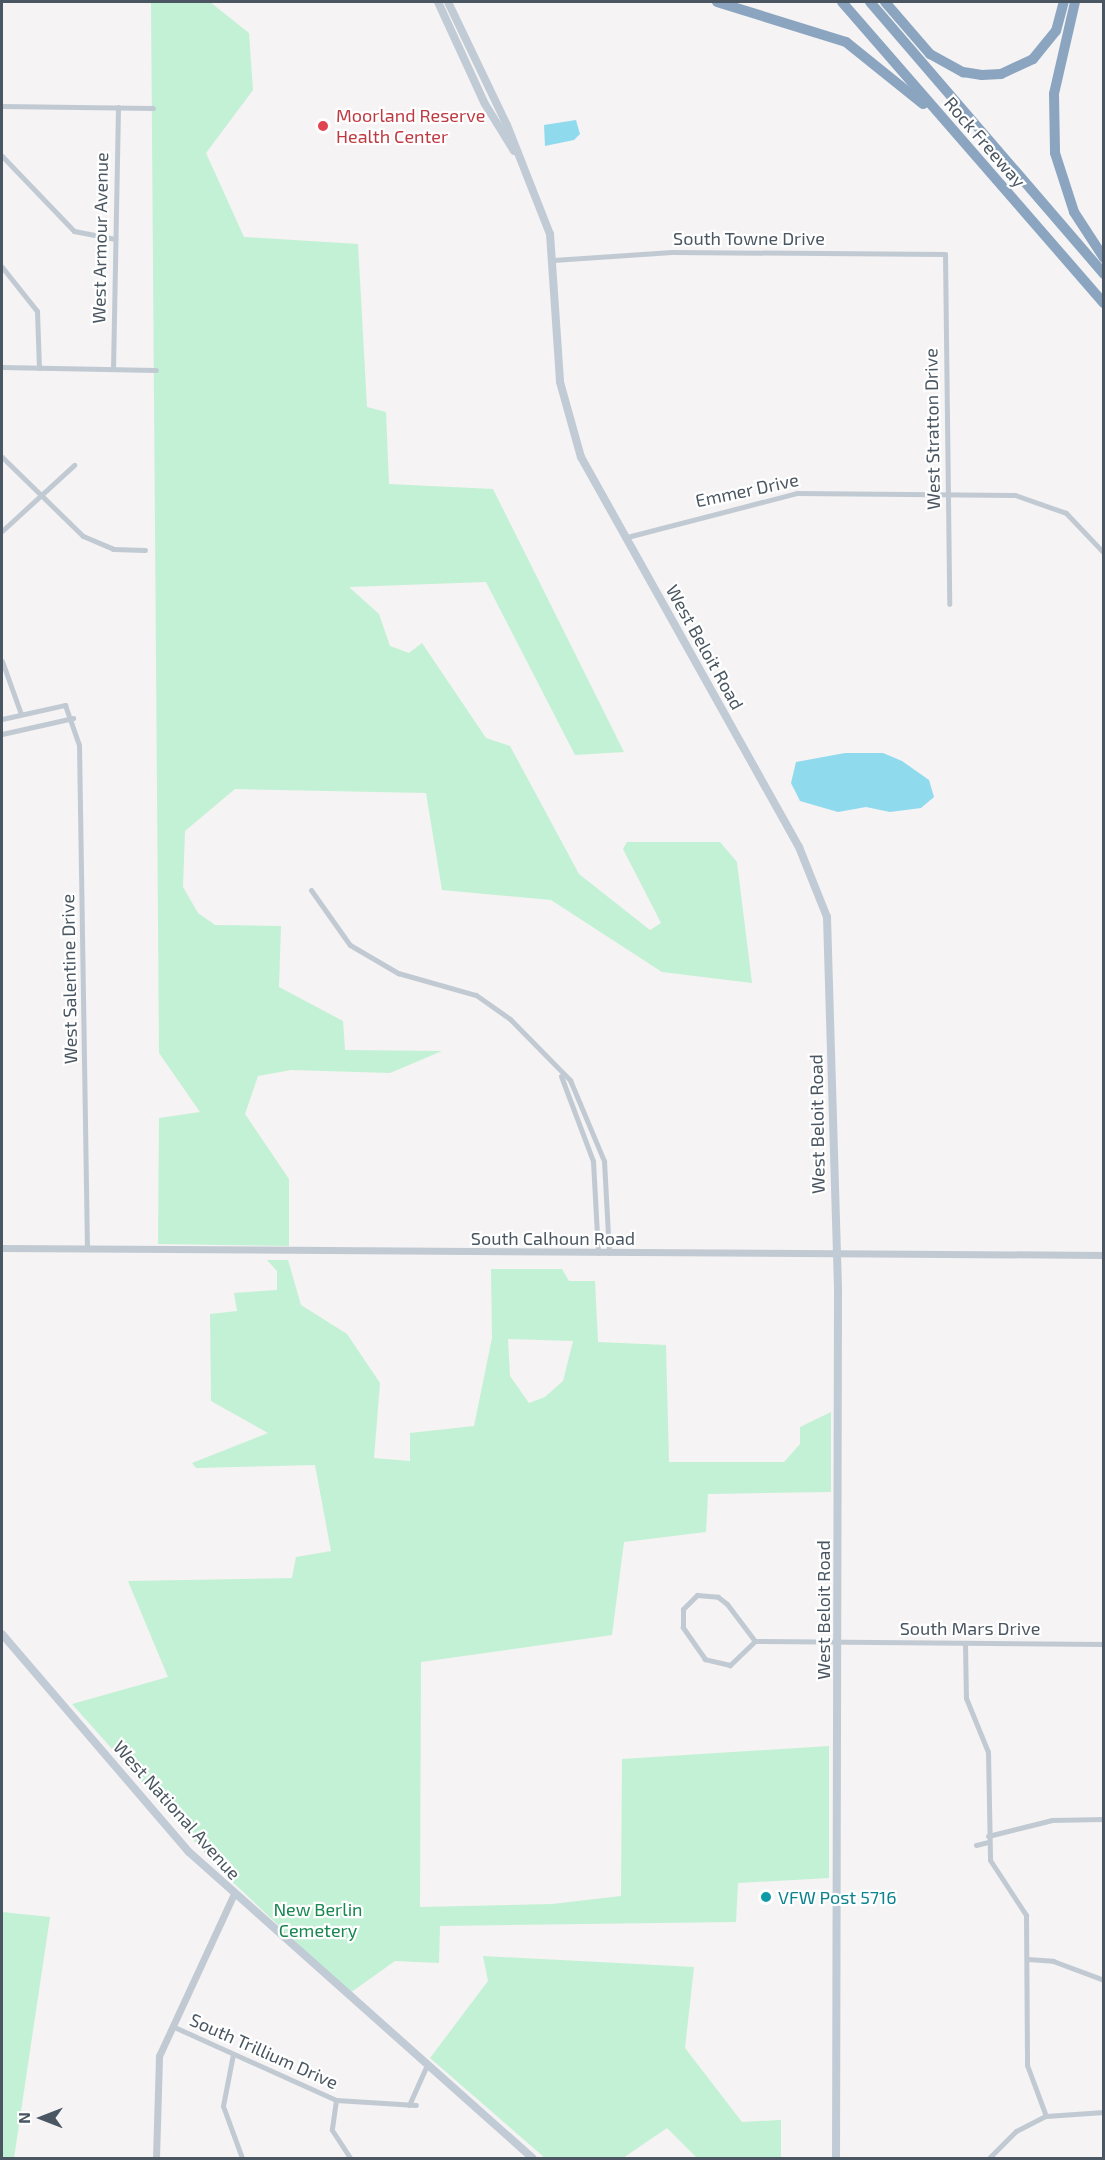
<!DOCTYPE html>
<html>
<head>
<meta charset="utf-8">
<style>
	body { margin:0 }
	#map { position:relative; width:1105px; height:2160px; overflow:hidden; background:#f5f3f3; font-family:"Exo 2",sans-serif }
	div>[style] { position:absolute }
	.green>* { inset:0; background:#c3f1d5 }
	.water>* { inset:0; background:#90daee }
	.minor>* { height:5px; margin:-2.5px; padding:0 2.5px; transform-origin:2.5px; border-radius:2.5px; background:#c1cad2 }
	.tertiary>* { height:7px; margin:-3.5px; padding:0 3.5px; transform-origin:3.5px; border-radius:3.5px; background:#c1cad2 }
	.secondary>* { height:8px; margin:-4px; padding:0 4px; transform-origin:4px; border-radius:4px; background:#c1cbd6 }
	.motorway>* { height:10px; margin:-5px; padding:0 5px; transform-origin:5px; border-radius:5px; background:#8ba5c1 }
	.dots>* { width:16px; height:16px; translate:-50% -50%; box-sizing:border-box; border:3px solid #fff; border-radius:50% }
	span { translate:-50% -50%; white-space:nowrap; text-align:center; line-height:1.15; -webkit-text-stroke:4.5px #fff; paint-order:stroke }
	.health-label { font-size:18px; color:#be3a42 }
	.left { translate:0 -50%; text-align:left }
	.street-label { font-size:18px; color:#4a5661 }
	.culture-label { font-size:18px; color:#0d838f }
	.park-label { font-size:18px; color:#17864f }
	.frame { position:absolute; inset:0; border:3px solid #4a5661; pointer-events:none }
	.north { position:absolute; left:12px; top:2088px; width:60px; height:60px; -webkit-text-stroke:4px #fff; paint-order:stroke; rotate:270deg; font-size:16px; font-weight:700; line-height:24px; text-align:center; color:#4a5661 }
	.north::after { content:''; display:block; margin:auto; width:21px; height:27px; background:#4a5661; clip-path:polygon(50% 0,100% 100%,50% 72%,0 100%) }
</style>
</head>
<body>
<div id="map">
	<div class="green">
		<i style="clip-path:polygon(151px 2px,210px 2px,249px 33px,253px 90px,206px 153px,244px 237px,358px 244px,367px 407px,386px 412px,389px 484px,493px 489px,624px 752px,575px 755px,486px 582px,349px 587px,379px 614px,390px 646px,409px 653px,422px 643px,486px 738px,510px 746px,579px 874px,650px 930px,661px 923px,623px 849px,627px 842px,720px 842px,737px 862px,752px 983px,662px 972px,551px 900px,442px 890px,426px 793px,235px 789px,185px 831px,183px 887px,198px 913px,215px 925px,281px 926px,279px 987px,343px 1021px,345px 1050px,442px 1051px,390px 1073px,291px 1070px,258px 1076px,245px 1114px,289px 1179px,289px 1246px,158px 1244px,159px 1118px,200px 1112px,159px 1053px)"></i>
		<i style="clip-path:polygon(evenodd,267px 1260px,288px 1260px,301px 1305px,347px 1334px,380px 1383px,374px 1458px,410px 1461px,410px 1433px,474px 1426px,492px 1338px,491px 1269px,562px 1269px,569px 1281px,595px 1281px,598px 1342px,666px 1345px,669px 1462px,784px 1462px,800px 1444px,800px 1427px,831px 1412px,831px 1492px,708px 1494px,706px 1532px,624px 1542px,612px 1635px,421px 1662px,420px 1907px,552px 1904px,621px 1896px,622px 1759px,829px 1746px,829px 1878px,738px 1883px,736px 1922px,440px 1926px,439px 1963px,395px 1961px,350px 1993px,221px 1871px,72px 1704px,168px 1677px,128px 1581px,292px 1578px,296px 1557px,331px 1551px,315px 1465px,196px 1468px,192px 1463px,268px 1433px,211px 1401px,210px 1314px,237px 1311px,234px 1293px,277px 1290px,277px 1271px,267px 1260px,508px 1339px,573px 1341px,563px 1381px,545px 1397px,529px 1403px,510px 1376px,508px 1339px)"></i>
		<i style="clip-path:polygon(2px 1912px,50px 1917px,14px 2158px,2px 2158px)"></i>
		<i style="clip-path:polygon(483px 1956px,694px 1967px,685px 2048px,742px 2122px,781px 2120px,781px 2158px,697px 2158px,667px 2128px,623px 2158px,545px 2158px,430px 2058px,488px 1981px)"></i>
	</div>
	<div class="water">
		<i style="clip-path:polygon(576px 120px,580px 134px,574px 140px,545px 146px,544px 125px)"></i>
		<i style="clip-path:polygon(845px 753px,883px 753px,902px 761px,929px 780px,934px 797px,921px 808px,890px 812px,866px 807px,838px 812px,800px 801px,791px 783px,796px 762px)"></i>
	</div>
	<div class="minor">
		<i style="left:2px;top:106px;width:151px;rotate:0.8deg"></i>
		<i style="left:2px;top:156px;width:104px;rotate:46.2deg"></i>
		<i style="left:74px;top:231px;width:42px;rotate:11deg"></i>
		<i style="left:553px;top:260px;width:119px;rotate:-3.8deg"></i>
		<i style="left:672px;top:252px;width:273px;rotate:0.4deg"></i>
		<i style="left:945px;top:254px;width:350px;rotate:89.3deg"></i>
		<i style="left:2px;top:267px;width:56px;rotate:51.5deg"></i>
		<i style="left:37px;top:311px;width:57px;rotate:88deg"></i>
		<i style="left:2px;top:367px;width:154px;rotate:1.1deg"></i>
		<i style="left:113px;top:369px;width:262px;rotate:-88.9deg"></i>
		<i style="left:2px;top:457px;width:113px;rotate:44.3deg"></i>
		<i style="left:83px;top:536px;width:33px;rotate:23deg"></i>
		<i style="left:113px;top:549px;width:32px;rotate:2deg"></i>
		<i style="left:2px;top:531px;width:98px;rotate:-42.5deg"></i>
		<i style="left:627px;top:537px;width:176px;rotate:-14.5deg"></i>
		<i style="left:797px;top:493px;width:218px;rotate:0.5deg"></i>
		<i style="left:1015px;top:495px;width:54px;rotate:19.4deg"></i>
		<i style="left:1066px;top:513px;width:55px;rotate:46.5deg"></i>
		<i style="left:2px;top:661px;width:56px;rotate:70.3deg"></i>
		<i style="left:2px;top:719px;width:65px;rotate:-12.5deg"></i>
		<i style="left:65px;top:705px;width:42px;rotate:70.7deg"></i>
		<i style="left:79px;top:745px;width:504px;rotate:89.09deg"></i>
		<i style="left:2px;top:734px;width:73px;rotate:-12.7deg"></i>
		<i style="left:311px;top:890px;width:67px;rotate:54.7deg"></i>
		<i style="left:350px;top:945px;width:56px;rotate:30.3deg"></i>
		<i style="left:398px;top:973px;width:81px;rotate:15.8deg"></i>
		<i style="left:476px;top:995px;width:42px;rotate:35.2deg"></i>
		<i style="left:510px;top:1019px;width:86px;rotate:45.5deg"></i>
		<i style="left:570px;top:1080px;width:88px;rotate:67.2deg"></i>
		<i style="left:604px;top:1161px;width:92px;rotate:86.9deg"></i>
		<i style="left:561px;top:1076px;width:91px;rotate:69.4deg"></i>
		<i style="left:593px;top:1161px;width:92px;rotate:86.9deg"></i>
		<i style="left:697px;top:1595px;width:21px;rotate:5deg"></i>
		<i style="left:718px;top:1597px;width:11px;rotate:38deg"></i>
		<i style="left:727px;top:1604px;width:46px;rotate:52.9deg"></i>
		<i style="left:755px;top:1641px;width:35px;rotate:136deg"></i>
		<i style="left:730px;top:1665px;width:26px;rotate:-167deg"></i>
		<i style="left:705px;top:1659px;width:39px;rotate:-125deg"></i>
		<i style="left:683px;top:1627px;width:18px;rotate:-90deg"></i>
		<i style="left:683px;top:1609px;width:20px;rotate:-45deg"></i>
		<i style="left:755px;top:1641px;width:349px;rotate:0.5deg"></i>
		<i style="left:965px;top:1643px;width:55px;rotate:89deg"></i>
		<i style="left:966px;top:1698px;width:58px;rotate:67.8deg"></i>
		<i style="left:988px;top:1752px;width:108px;rotate:88.9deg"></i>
		<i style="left:990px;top:1860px;width:66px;rotate:56.8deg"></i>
		<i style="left:1026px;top:1915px;width:150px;rotate:89.6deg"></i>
		<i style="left:1027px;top:2065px;width:54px;rotate:69.6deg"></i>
		<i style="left:988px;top:1836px;width:66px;rotate:-14deg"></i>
		<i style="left:1052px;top:1820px;width:52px;rotate:-1.1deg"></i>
		<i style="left:976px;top:1845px;width:12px;rotate:-14deg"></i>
		<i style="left:1027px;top:1959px;width:26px;rotate:4deg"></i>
		<i style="left:1053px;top:1961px;width:54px;rotate:20.4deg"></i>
		<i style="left:172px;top:2026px;width:180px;rotate:24.3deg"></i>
		<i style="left:336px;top:2100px;width:80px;rotate:3.6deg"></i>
		<i style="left:233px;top:2054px;width:53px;rotate:100.9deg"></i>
		<i style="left:223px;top:2106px;width:55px;rotate:69.9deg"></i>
		<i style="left:336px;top:2100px;width:30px;rotate:98deg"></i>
		<i style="left:332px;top:2130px;width:33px;rotate:57deg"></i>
		<i style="left:409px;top:2105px;width:44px;rotate:-65.8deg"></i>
		<i style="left:989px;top:2158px;width:38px;rotate:-45deg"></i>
		<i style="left:1016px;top:2131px;width:34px;rotate:-27deg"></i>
		<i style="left:1046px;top:2116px;width:58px;rotate:-3.9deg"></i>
	</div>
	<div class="tertiary">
		<i style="left:2px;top:1248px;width:1102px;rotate:0.36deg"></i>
		<i style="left:156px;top:2158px;width:102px;rotate:-88.3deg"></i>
		<i style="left:159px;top:2056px;width:179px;rotate:-65.2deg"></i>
	</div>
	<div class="secondary">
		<i style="left:438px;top:2px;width:112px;rotate:65.3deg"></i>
		<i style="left:485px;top:104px;width:55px;rotate:58.3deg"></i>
		<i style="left:448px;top:2px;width:136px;rotate:64.4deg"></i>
		<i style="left:507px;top:125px;width:117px;rotate:68.5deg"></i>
		<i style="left:550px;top:234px;width:148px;rotate:86.1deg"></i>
		<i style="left:560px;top:382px;width:78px;rotate:74.4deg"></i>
		<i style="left:581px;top:457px;width:447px;rotate:60.8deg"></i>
		<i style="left:799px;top:847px;width:75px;rotate:68.2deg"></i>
		<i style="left:827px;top:917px;width:372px;rotate:88.3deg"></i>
		<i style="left:838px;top:1289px;width:869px;rotate:90.13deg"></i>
		<i style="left:2px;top:1634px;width:287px;rotate:49.4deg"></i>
		<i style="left:189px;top:1852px;width:460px;rotate:41.7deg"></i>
	</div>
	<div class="motorway">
		<i style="left:717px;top:2px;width:135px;rotate:17.2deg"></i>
		<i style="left:846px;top:42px;width:99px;rotate:38.8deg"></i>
		<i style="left:842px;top:2px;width:399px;rotate:49deg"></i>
		<i style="left:870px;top:2px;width:359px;rotate:49.3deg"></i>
		<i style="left:885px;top:2px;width:69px;rotate:49.1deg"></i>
		<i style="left:930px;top:54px;width:38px;rotate:29deg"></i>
		<i style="left:963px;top:72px;width:19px;rotate:9deg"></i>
		<i style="left:982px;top:75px;width:19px;rotate:-3deg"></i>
		<i style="left:1001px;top:74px;width:35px;rotate:-25deg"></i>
		<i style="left:1033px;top:59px;width:36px;rotate:-51deg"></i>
		<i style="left:1056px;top:31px;width:30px;rotate:-75deg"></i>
		<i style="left:1075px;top:2px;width:94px;rotate:102.9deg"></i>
		<i style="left:1054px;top:94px;width:59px;rotate:89deg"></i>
		<i style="left:1055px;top:153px;width:62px;rotate:72.1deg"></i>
		<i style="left:1074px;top:212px;width:55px;rotate:56.9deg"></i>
	</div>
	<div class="dots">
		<i style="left:323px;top:126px;background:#e0444e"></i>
		<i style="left:766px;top:1897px;background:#0f9aa8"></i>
	</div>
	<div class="health-label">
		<span class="left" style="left:336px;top:126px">Moorland Reserve<br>Health Center</span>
	</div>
	<div class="street-label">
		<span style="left:985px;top:142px;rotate:49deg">Rock Freeway</span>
		<span style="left:100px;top:238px;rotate:-89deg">West Armour Avenue</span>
		<span style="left:749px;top:238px">South Towne Drive</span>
		<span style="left:932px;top:429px;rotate:-91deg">West Stratton Drive</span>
		<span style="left:747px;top:490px;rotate:-12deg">Emmer Drive</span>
		<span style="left:705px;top:647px;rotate:61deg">West Beloit Road</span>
		<span style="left:69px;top:979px;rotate:-91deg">West Salentine Drive</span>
		<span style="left:817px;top:1124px;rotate:-91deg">West Beloit Road</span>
		<span style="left:553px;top:1238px">South Calhoun Road</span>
		<span style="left:823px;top:1610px;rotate:-90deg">West Beloit Road</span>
		<span style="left:970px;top:1628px">South Mars Drive</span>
		<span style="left:177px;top:1810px;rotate:48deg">West National Avenue</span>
		<span style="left:264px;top:2051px;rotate:24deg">South Trillium Drive</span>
	</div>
	<div class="culture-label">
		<span class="left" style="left:778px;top:1897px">VFW Post 5716</span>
	</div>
	<div class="park-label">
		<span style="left:318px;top:1920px">New Berlin<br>Cemetery</span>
	</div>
	<div class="frame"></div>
	<div class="north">N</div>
</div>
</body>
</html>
